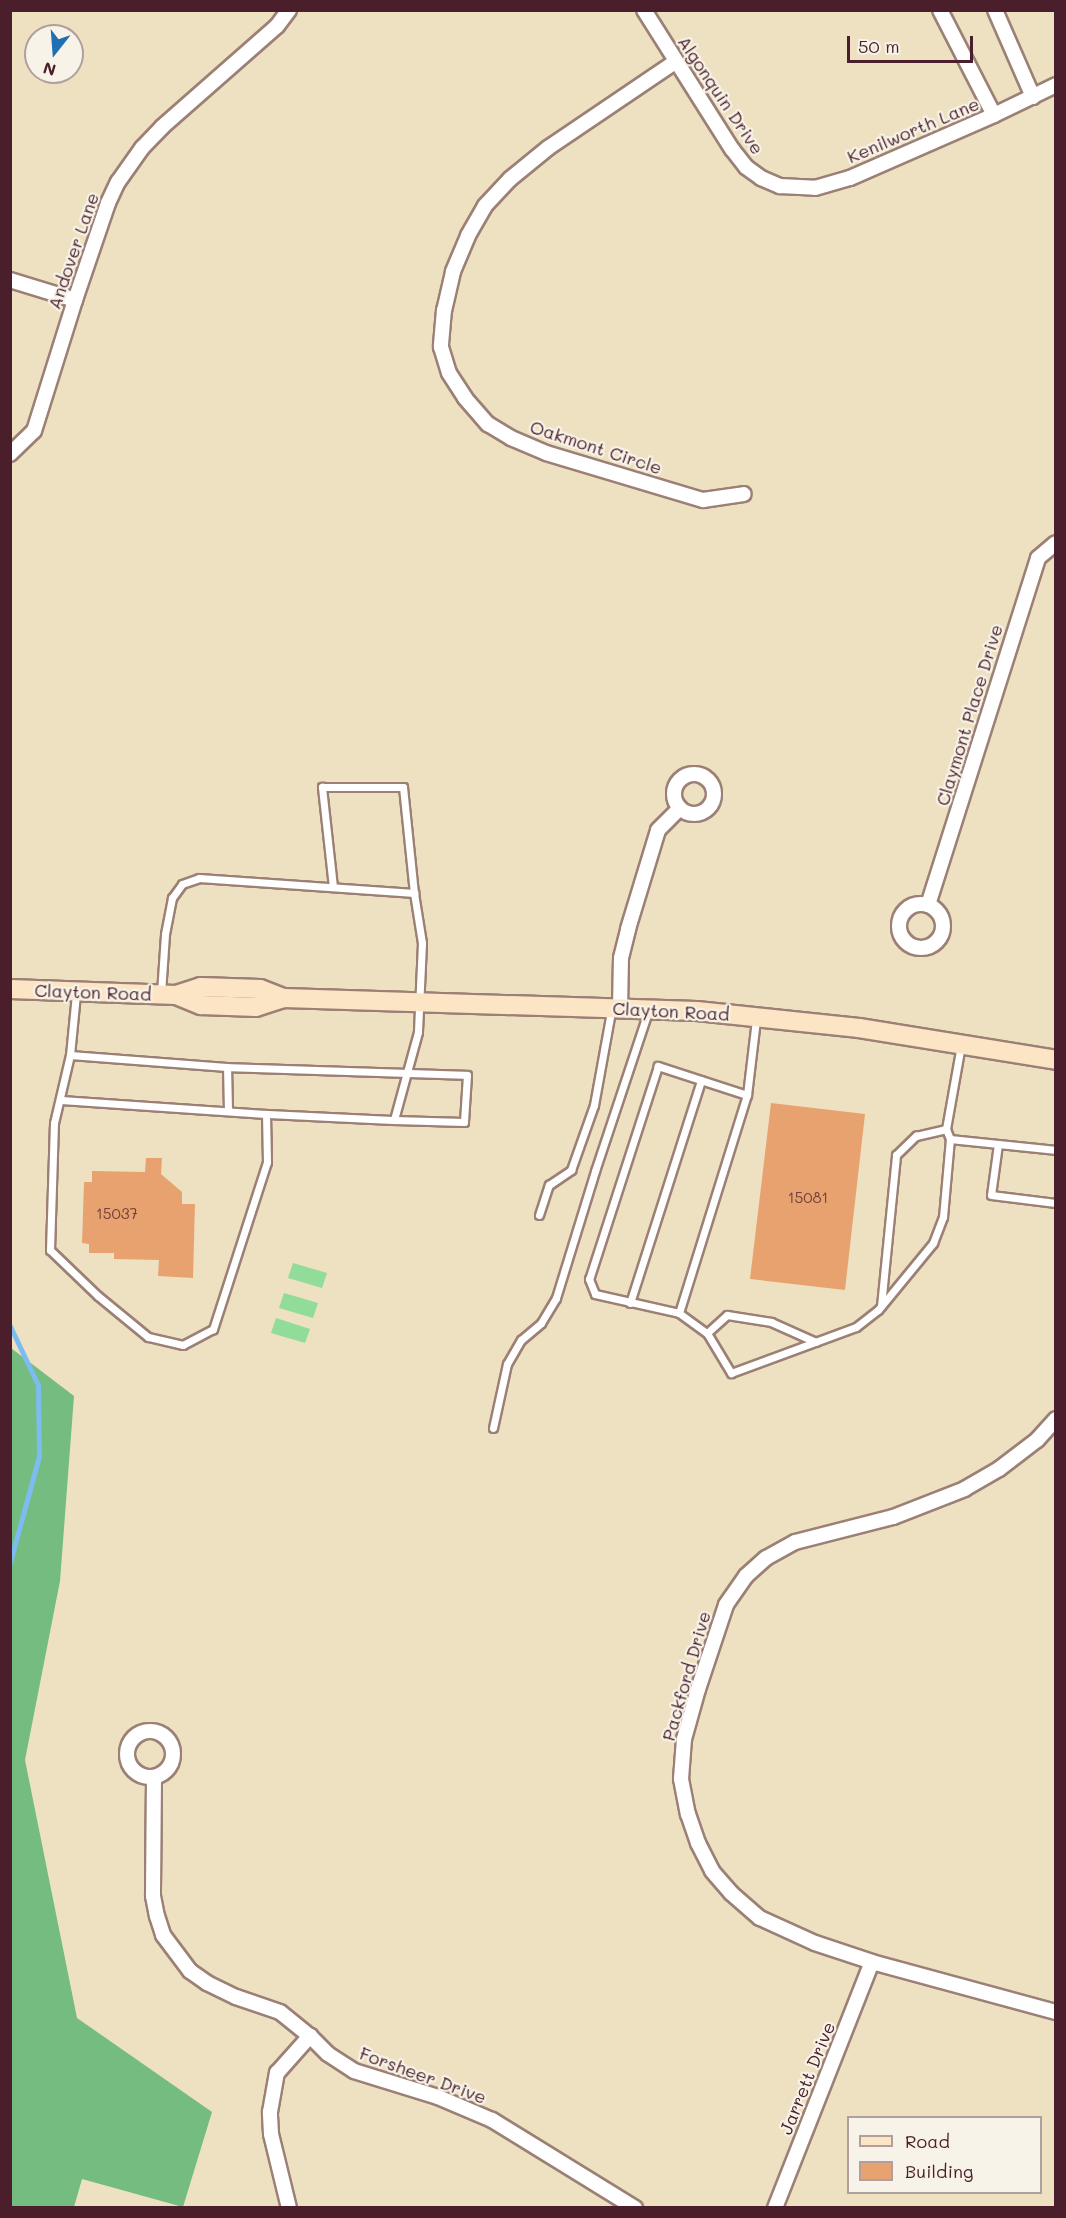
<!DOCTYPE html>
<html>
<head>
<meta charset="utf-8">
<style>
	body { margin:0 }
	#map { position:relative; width:1066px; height:2218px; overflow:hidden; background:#eee1c1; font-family:Mali,sans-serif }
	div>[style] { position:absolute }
	.green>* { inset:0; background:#91dc98 }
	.forest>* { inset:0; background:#74bc80 }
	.stream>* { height:5px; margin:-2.5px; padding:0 2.5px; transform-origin:2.5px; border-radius:2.5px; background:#7dbcf1 }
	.building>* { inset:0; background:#e8a26f }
	.roads { filter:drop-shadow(2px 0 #9c8076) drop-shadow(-2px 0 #9c8076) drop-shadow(0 2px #9c8076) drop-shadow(0 -2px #9c8076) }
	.lane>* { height:7px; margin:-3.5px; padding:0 3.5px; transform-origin:3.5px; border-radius:3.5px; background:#fff }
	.street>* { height:14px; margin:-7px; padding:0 7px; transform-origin:7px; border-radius:7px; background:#fff }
	.street>.ring { margin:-7px; padding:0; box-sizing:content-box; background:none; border:14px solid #fff; border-radius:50% }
	.secondary>* { height:18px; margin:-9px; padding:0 9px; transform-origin:9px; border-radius:9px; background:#fce5c4 }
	span { translate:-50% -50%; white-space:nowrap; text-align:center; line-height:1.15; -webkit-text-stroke:4.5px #f7f3e8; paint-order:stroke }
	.number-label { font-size:15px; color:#72403c }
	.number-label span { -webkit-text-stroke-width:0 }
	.street-label { font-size:18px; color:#4a1f2b }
	.frame { position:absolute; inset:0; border:12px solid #4a1f2b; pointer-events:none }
	.legend { position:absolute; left:847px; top:2116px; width:195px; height:78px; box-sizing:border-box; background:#f7f3e8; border:2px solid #b29e9c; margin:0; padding:8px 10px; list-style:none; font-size:18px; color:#4a1f2b }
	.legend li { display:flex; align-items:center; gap:12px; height:30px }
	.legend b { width:30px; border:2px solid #b29e9c }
	.north { position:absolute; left:24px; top:24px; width:60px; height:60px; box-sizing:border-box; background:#f7f3e8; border:2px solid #b29e9c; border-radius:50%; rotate:197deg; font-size:16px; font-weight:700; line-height:24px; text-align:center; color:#4a1f2b }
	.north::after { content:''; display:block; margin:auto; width:21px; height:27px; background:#1f6fb2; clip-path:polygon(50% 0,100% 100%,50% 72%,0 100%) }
	.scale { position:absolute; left:847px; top:36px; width:126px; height:27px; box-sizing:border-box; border:3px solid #4a1f2b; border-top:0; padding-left:8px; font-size:18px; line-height:21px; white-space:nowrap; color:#4a1f2b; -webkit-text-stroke:4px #f7f3e8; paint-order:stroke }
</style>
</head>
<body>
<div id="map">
	<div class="green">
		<i style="clip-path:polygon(293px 1263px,327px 1273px,322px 1288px,288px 1278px)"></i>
		<i style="clip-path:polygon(284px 1293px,318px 1303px,313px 1318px,279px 1308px)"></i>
		<i style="clip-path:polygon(276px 1318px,310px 1329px,305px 1343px,271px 1333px)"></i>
	</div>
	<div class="forest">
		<i style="clip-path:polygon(11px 1348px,74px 1396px,60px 1581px,25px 1760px,77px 2018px,212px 2112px,183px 2207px,82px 2179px,74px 2207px,11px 2207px)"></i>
	</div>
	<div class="stream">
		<i style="left:10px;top:1326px;width:65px;rotate:64.6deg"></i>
		<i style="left:38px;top:1385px;width:71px;rotate:89.2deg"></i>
		<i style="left:39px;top:1456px;width:110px;rotate:105.3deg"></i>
	</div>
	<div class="building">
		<i style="clip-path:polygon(771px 1103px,865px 1114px,845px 1290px,750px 1279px)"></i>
		<i style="clip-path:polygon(146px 1158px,162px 1158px,161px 1174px,182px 1192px,182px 1204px,195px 1204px,193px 1278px,158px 1276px,159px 1260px,114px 1259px,114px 1253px,89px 1253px,89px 1244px,82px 1243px,84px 1182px,92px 1182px,92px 1171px,145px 1172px)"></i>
	</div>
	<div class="roads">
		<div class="lane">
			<i style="left:333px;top:887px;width:101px;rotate:-96.3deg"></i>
			<i style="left:322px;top:787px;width:81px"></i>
			<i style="left:403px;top:787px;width:107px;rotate:84.1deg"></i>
			<i style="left:161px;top:993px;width:59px;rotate:-86.1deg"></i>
			<i style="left:165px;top:934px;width:37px;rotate:-79deg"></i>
			<i style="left:172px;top:898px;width:17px;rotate:-54deg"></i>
			<i style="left:182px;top:884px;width:18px;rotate:-19deg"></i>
			<i style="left:199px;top:878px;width:216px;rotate:4deg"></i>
			<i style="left:414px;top:893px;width:51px;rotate:80.9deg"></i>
			<i style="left:422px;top:943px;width:89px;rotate:92.6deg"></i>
			<i style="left:418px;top:1032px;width:91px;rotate:105.3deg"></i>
			<i style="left:394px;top:1120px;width:128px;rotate:-177.3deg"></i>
			<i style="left:70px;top:1055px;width:157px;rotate:4.4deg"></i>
			<i style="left:747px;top:1095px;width:94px;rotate:-162deg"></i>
			<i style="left:658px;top:1066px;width:224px;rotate:107.9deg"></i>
			<i style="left:589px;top:1279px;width:16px;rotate:68deg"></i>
			<i style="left:595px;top:1294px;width:86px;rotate:12.7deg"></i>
			<i style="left:679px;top:1313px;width:228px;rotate:-72.7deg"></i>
			<i style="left:747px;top:1095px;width:77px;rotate:-83.2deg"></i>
			<i style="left:61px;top:1100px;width:205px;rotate:3.9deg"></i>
			<i style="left:266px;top:1114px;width:48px;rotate:88.8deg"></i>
			<i style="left:267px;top:1162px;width:176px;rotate:107.9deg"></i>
			<i style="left:213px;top:1329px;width:34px;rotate:152deg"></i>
			<i style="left:183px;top:1345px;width:36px;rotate:-167deg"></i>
			<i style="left:148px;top:1337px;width:65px;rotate:-140.6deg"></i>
			<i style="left:98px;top:1296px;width:66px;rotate:-136.2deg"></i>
			<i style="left:50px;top:1250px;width:127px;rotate:-88.2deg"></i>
			<i style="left:54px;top:1123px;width:70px;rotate:-76.8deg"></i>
			<i style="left:70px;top:1055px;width:61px;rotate:-84.4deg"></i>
			<i style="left:228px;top:1110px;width:43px;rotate:-91.3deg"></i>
			<i style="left:227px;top:1067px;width:240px;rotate:1.9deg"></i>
			<i style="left:467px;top:1075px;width:47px;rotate:93.7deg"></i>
			<i style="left:464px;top:1122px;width:70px;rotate:-178.4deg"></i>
			<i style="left:950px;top:1139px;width:107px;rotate:5.9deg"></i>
			<i style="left:998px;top:1144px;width:51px;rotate:97.8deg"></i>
			<i style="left:991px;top:1195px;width:65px;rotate:7deg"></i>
			<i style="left:539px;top:1215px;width:32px;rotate:-72deg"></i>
			<i style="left:549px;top:1185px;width:27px;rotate:-34deg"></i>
			<i style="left:571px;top:1170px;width:69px;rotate:-70.5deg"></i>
			<i style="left:594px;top:1105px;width:96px;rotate:-79.7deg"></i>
			<i style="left:630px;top:1303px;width:234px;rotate:-72.3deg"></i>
			<i style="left:881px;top:1306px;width:152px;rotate:-84.3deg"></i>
			<i style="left:896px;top:1155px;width:28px;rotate:-44deg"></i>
			<i style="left:916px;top:1136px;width:31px;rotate:-13deg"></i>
			<i style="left:679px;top:1313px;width:34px;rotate:36deg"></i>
			<i style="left:707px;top:1333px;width:47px;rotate:59deg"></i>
			<i style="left:731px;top:1373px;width:133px;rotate:-20.2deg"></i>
			<i style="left:856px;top:1327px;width:28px;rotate:-38deg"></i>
			<i style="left:878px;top:1310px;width:87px;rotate:-50.6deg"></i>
			<i style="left:933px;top:1243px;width:28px;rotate:-69deg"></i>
			<i style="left:943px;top:1217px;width:78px;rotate:-84.9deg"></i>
			<i style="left:950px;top:1139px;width:11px;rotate:-112deg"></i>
			<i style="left:946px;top:1129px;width:85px;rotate:-79.9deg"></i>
			<i style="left:707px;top:1333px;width:27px;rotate:-42deg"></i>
			<i style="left:727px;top:1315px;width:45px;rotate:9deg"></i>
			<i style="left:771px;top:1322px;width:49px;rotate:24deg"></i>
			<i style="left:493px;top:1428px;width:66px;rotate:-77.7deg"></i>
			<i style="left:507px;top:1364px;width:28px;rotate:-60deg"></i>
			<i style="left:521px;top:1340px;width:26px;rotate:-40deg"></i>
			<i style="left:541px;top:1323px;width:29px;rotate:-59deg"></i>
			<i style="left:556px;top:1298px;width:133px;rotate:-72.9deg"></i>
			<i style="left:595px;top:1171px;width:168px;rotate:-71.6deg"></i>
		</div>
		<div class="street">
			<i style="left:644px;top:10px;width:165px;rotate:57.7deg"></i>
			<i style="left:732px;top:149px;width:23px;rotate:52deg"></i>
			<i style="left:746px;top:167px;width:19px;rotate:36deg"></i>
			<i style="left:761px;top:178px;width:21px;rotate:23deg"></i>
			<i style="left:780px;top:186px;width:35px;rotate:3deg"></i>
			<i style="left:815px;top:188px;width:36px;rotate:-16deg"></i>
			<i style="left:850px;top:178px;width:157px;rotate:-23.6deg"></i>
			<i style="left:994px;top:115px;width:69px;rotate:-25.8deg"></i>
			<i style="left:940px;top:10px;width:118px;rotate:62.8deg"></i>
			<i style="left:995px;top:10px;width:95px;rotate:66.4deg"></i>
			<i style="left:675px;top:62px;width:153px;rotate:145.9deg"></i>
			<i style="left:548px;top:148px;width:49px;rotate:140.8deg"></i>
			<i style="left:510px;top:179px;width:37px;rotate:133deg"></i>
			<i style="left:485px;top:206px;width:34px;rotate:120deg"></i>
			<i style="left:468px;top:236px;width:39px;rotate:113deg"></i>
			<i style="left:453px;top:272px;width:39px;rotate:103deg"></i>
			<i style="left:444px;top:310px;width:37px;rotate:95deg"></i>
			<i style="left:441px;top:347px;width:27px;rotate:73deg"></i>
			<i style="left:449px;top:373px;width:30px;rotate:57deg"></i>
			<i style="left:465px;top:398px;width:35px;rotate:49deg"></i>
			<i style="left:488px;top:424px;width:27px;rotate:31deg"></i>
			<i style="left:511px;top:438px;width:38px;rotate:23deg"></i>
			<i style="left:546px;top:453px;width:164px;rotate:16.7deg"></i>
			<i style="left:703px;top:500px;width:41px;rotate:-8.3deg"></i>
			<i style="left:10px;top:280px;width:68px;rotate:17.1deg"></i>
			<i style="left:10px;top:454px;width:33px;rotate:-44deg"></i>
			<i style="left:34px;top:431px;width:137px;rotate:-72.6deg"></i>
			<i style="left:75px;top:300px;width:102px;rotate:-71.2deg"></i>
			<i style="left:108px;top:203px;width:23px;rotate:-65deg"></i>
			<i style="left:118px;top:182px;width:42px;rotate:-54.8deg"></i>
			<i style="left:142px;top:148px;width:29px;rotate:-46deg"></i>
			<i style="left:162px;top:127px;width:153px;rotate:-41.3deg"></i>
			<i style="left:277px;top:26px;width:20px;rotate:-53deg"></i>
			<i class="ring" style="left:674px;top:774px;width:26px;height:26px"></i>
			<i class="ring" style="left:899px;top:904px;width:30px;height:30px"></i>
			<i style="left:928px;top:905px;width:364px;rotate:-72.4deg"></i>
			<i style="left:1038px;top:558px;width:23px;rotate:-40deg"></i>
			<i style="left:620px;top:1009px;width:51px;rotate:-88.9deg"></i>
			<i style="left:621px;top:958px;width:30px;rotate:-76deg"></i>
			<i style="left:628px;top:929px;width:103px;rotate:-73.1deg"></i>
			<i style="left:658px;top:830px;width:31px;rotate:-45deg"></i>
			<i style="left:1056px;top:1419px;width:28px;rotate:132deg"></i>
			<i style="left:1037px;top:1440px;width:48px;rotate:142.7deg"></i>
			<i style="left:999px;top:1469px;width:39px;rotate:150deg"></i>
			<i style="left:965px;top:1489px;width:77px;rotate:158.7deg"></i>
			<i style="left:893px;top:1517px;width:101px;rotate:165.7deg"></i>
			<i style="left:795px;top:1542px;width:33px;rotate:151deg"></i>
			<i style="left:766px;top:1558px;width:27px;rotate:138deg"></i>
			<i style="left:746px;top:1576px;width:35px;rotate:125deg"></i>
			<i style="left:726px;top:1605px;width:89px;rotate:108.4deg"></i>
			<i style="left:698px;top:1689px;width:52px;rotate:105.6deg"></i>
			<i style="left:684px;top:1739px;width:40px;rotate:94.3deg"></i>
			<i style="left:681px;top:1779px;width:36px;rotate:79deg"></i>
			<i style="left:688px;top:1814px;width:31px;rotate:71deg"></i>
			<i style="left:698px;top:1843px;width:31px;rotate:63deg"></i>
			<i style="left:712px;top:1871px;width:29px;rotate:49deg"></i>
			<i style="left:731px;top:1893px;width:38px;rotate:41deg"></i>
			<i style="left:760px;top:1918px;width:60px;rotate:24.4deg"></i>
			<i style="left:815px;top:1943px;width:60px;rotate:18.4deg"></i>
			<i style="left:872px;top:1962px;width:191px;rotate:15.2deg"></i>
			<i class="ring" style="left:127px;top:1731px;width:32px;height:32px"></i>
			<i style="left:154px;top:1777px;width:119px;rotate:90.5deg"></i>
			<i style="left:153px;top:1896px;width:20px;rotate:79deg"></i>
			<i style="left:157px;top:1916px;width:20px;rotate:72deg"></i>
			<i style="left:163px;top:1935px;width:45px;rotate:53.1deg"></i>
			<i style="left:190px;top:1971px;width:21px;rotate:35deg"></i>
			<i style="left:207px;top:1983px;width:32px;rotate:26deg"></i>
			<i style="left:236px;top:1997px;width:46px;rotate:18.8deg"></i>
			<i style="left:280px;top:2012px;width:38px;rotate:39deg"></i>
			<i style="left:310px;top:2036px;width:25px;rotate:45deg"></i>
			<i style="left:328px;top:2054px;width:31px;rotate:33deg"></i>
			<i style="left:354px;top:2071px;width:88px;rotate:17.2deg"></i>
			<i style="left:438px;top:2097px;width:59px;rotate:23.1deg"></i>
			<i style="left:492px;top:2120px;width:168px;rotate:31.6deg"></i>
			<i style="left:289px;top:2208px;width:76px;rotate:-103.7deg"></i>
			<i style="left:271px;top:2134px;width:22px;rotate:-93deg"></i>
			<i style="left:270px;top:2112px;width:40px;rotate:-80deg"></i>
			<i style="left:277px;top:2073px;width:50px;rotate:-48.3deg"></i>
			<i style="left:775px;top:2208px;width:264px;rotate:-68.5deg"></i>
		</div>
		<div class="secondary">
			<i style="left:10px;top:989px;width:166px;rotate:2.1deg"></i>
			<i style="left:176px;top:995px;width:26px;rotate:-18deg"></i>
			<i style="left:201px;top:987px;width:59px;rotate:1.9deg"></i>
			<i style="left:260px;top:989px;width:26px;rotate:21deg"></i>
			<i style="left:176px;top:995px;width:27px;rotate:22deg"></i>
			<i style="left:201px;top:1005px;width:55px;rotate:2.1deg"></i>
			<i style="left:256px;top:1007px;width:29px;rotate:-18deg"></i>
			<i style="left:284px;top:998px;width:413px;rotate:1.8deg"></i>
			<i style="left:697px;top:1011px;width:163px;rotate:6deg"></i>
			<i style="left:859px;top:1028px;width:200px;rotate:9.2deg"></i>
		</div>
	</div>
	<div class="number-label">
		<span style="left:808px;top:1198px">15081</span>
		<span style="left:117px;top:1214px">15037</span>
	</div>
	<div class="street-label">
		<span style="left:721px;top:95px;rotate:56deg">Algonquin Drive</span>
		<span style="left:913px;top:130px;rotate:-23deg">Kenilworth Lane</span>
		<span style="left:73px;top:251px;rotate:-71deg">Andover Lane</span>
		<span style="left:596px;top:447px;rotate:18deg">Oakmont Circle</span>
		<span style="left:969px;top:715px;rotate:-73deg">Claymont Place Drive</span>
		<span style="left:93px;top:992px;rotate:2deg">Clayton Road</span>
		<span style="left:671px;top:1011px;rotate:3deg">Clayton Road</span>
		<span style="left:686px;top:1676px;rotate:-74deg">Packford Drive</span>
		<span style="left:423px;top:2075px;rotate:20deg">Forsheer Drive</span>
		<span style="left:807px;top:2078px;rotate:-68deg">Jarrett Drive</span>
	</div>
	<div class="frame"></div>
	<ul class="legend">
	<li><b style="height:8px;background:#fce5c4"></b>Road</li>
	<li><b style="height:16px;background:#e8a26f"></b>Building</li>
	</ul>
	<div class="north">N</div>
	<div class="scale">50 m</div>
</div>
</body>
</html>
